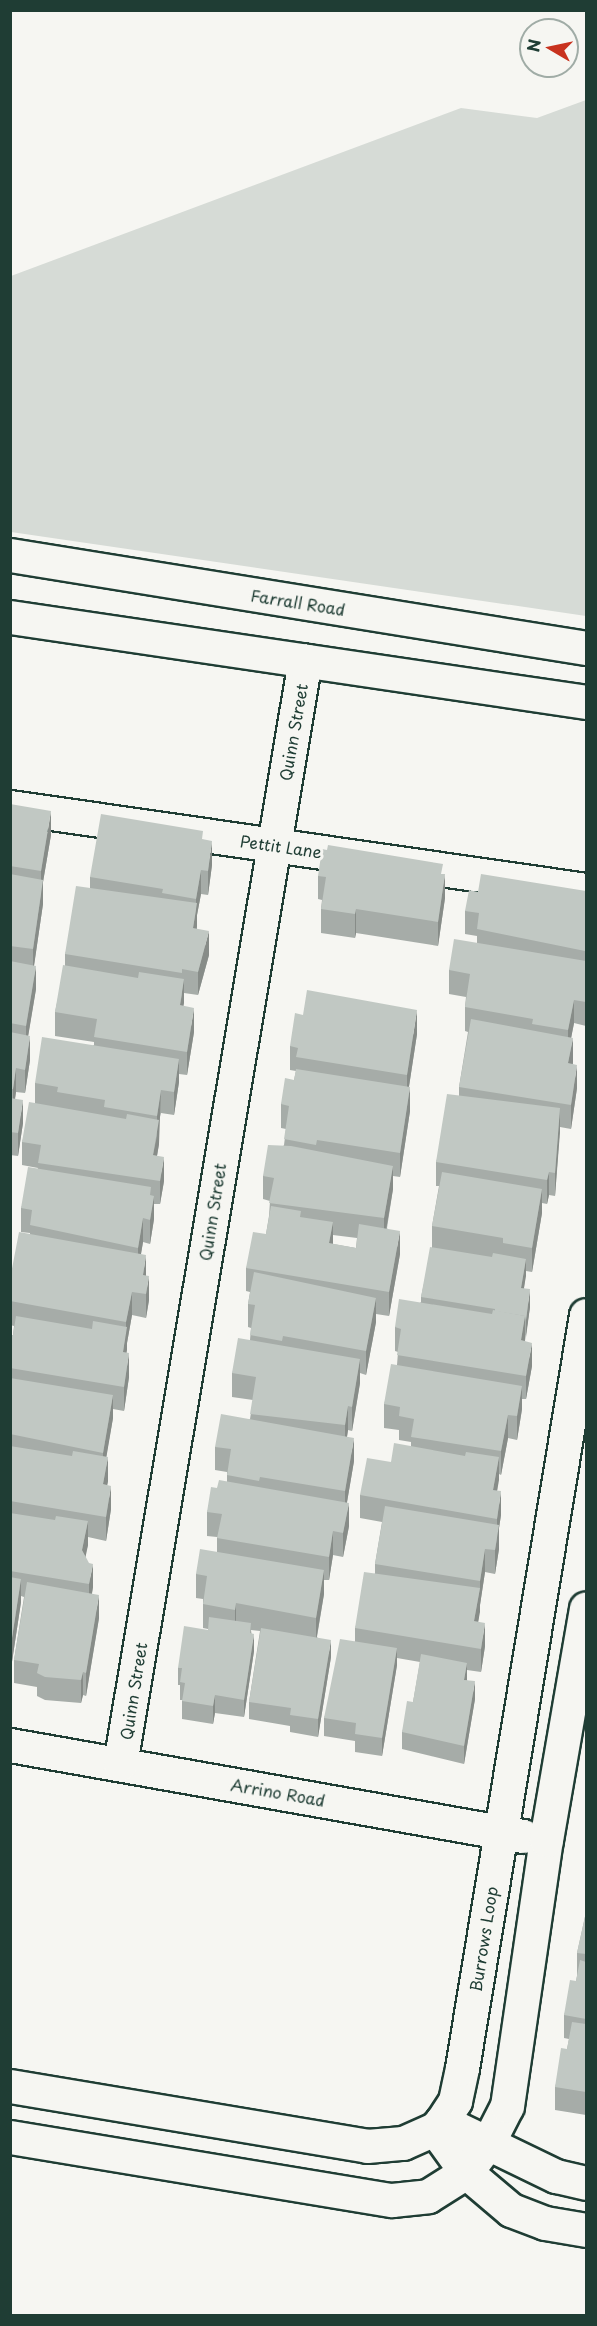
<!DOCTYPE html>
<html>
<head>
<meta charset="utf-8">
<style>
	body { margin:0 }
	#map { position:relative; width:597px; height:2326px; overflow:hidden; background:#f6f6f2; font-family:"Playpen Sans",sans-serif }
	div>[style] { position:absolute }
	.green>* { inset:0; background:#d6dbd6 }
	.roads { filter:drop-shadow(2px 0 #1f3d34) drop-shadow(-2px 0 #1f3d34) drop-shadow(0 2px #1f3d34) drop-shadow(0 -2px #1f3d34) }
	.minor>* { height:33px; margin:-16.5px; padding:0 16.5px; transform-origin:16.5px; border-radius:16.5px; background:#f6f6f2 }
	.major>* { height:33px; margin:-16.5px; padding:0 16.5px; transform-origin:16.5px; border-radius:16.5px; background:#f6f6f2 }
	.wall>* { inset:0; background:#a6aca8 }
	.shaded-wall>* { inset:0; background:#878c88 }
	.building>* { inset:0; background:#c1c8c3 }
	span { translate:-50% -50%; white-space:nowrap; text-align:center; line-height:1.15; -webkit-text-stroke:6px #f6f6f2; paint-order:stroke }
	.street-label { font-size:16px; color:#1f3d34 }
	.frame { position:absolute; inset:0; border:12px solid #1f3d34; pointer-events:none }
	.north { position:absolute; left:519px; top:18px; width:60px; height:60px; box-sizing:border-box; background:#f6f6f2; border:2px solid #a0aca6; border-radius:50%; rotate:279deg; font-size:16px; font-weight:700; line-height:24px; text-align:center; color:#1f3d34 }
	.north::after { content:''; display:block; margin:auto; width:21px; height:27px; background:#c8321e; clip-path:polygon(50% 0,100% 100%,50% 72%,0 100%) }
</style>
</head>
<body>
<div id="map">
	<div class="green">
		<i style="clip-path:polygon(586px 100px,586px 616px,11px 532px,11px 276px,461px 108px,537px 118px)"></i>
	</div>
	<div class="roads">
		<div class="minor">
			<i style="left:10px;top:807px;width:582px;rotate:8.2deg"></i>
			<i style="left:10px;top:1745px;width:521px;rotate:10.06deg"></i>
			<i style="left:120px;top:1764px;width:1119px;rotate:-80.49deg"></i>
			<i style="left:10px;top:2086px;width:362px;rotate:9.5deg"></i>
			<i style="left:367px;top:2146px;width:36px;rotate:-5deg"></i>
			<i style="left:403px;top:2143px;width:35px;rotate:-24deg"></i>
			<i style="left:435px;top:2129px;width:11px;rotate:-49deg"></i>
			<i style="left:442px;top:2121px;width:24px;rotate:-57deg"></i>
			<i style="left:455px;top:2101px;width:34px;rotate:-78deg"></i>
			<i style="left:462px;top:2068px;width:763px;rotate:-80.65deg"></i>
			<i style="left:442px;top:2121px;width:127px;rotate:25.8deg"></i>
			<i style="left:556px;top:2176px;width:31px;rotate:13deg"></i>
			<i style="left:435px;top:2129px;width:53px;rotate:54.2deg"></i>
			<i style="left:466px;top:2172px;width:59px;rotate:40.2deg"></i>
			<i style="left:511px;top:2210px;width:36px;rotate:21deg"></i>
			<i style="left:545px;top:2223px;width:42px;rotate:9.7deg"></i>
			<i style="left:10px;top:2137px;width:387px;rotate:9.4deg"></i>
			<i style="left:392px;top:2200px;width:36px;rotate:-6deg"></i>
			<i style="left:428px;top:2196px;width:45px;rotate:-32.3deg"></i>
			<i style="left:466px;top:2172px;width:39px;rotate:-53deg"></i>
			<i style="left:489px;top:2141px;width:39px;rotate:-63deg"></i>
			<i style="left:507px;top:2106px;width:269px;rotate:-81.7deg"></i>
			<i style="left:546px;top:1840px;width:235px;rotate:-80.2deg"></i>
		</div>
		<div class="major">
			<i style="left:10px;top:555px;width:583px;rotate:9.17deg"></i>
			<i style="left:10px;top:617px;width:582px;rotate:8.39deg"></i>
		</div>
	</div>
	<div class="wall">
		<i style="clip-path:polygon(10px 804px,51px 835px,43px 882px,43px 904px,34px 965px,36px 989px,28px 1036px,30px 1060px,25px 1093px,16px 1092px,15px 1098px,23px 1123px,18px 1156px,10px 1155px)"></i>
		<i style="clip-path:polygon(203px 840px,212px 865px,208px 895px,201px 894px,197px 915px,197px 929px,209px 955px,198px 995px,184px 993px,183px 1006px,194px 1032px,187px 1075px,179px 1074px,179px 1082px,174px 1115px,161px 1113px,159px 1121px,159px 1144px,157px 1156px,164px 1181px,160px 1204px,154px 1204px,154px 1219px,150px 1244px,143px 1242px,141px 1254px,146px 1276px,149px 1300px,146px 1318px,132px 1315px,127px 1343px,126px 1353px,129px 1377px,124px 1411px,113px 1409px,113px 1418px,106px 1457px,108px 1481px,107px 1485px,111px 1509px,106px 1541px,88px 1537px,88px 1545px,85px 1556px,93px 1587px,92px 1594px,99px 1618px,86px 1696px,83px 1695px,81px 1703px,45px 1700px,37px 1696px,37px 1687px,14px 1683px,14px 1660px,24px 1597px,21px 1596px,21px 1602px,10px 1675px,10px 1335px,13px 1335px,14px 1326px,10px 1325px,10px 1279px,30px 1234px,30px 1233px,21px 1232px,21px 1208px,38px 1168px,22px 1165px,22px 1142px,35px 1103px,35px 1083px,94px 1045px,94px 1042px,55px 1036px,55px 1012px,65px 966px,65px 954px,90px 888px,90px 877px)"></i>
		<i style="clip-path:polygon(443px 874px,445px 898px,438px 946px,356px 933px,355px 938px,321px 933px,321px 909px,322px 900px,318px 899px,318px 876px)"></i>
		<i style="clip-path:polygon(586px 891px,586px 1026px,574px 1023px,571px 1038px,573px 1064px,577px 1088px,571px 1129px,560px 1127px,555px 1196px,549px 1195px,547px 1204px,542px 1203px,542px 1213px,532px 1272px,526px 1271px,524px 1288px,530px 1307px,525px 1341px,532px 1366px,526px 1399px,522px 1399px,522px 1409px,517px 1440px,508px 1438px,501px 1475px,499px 1474px,497px 1491px,501px 1515px,499px 1528px,499px 1549px,495px 1574px,485px 1572px,480px 1605px,478px 1622px,485px 1646px,481px 1672px,467px 1670px,467px 1680px,475px 1699px,464px 1764px,402px 1749px,402px 1732px,413px 1702px,420px 1662px,397px 1658px,397px 1665px,382px 1756px,355px 1752px,355px 1741px,324px 1736px,324px 1718px,355px 1641px,355px 1628px,375px 1573px,375px 1564px,382px 1522px,360px 1518px,360px 1495px,391px 1462px,411px 1446px,411px 1442px,399px 1440px,399px 1430px,384px 1428px,384px 1404px,397px 1365px,398px 1352px,395px 1351px,395px 1327px,421px 1302px,421px 1297px,432px 1247px,432px 1226px,439px 1186px,436px 1186px,436px 1162px,459px 1096px,459px 1087px,468px 1032px,465px 1031px,465px 1007px,466px 997px,449px 994px,449px 970px,477px 943px,477px 936px,465px 934px,465px 911px,478px 892px)"></i>
		<i style="clip-path:polygon(evenodd,417px 1034px,409px 1087px,410px 1111px,400px 1177px,393px 1176px,393px 1189px,387px 1228px,400px 1254px,389px 1316px,376px 1314px,376px 1322px,366px 1375px,360px 1373px,360px 1383px,352px 1431px,348px 1430px,347px 1437px,354px 1461px,347px 1502px,349px 1526px,343px 1557px,333px 1555px,329px 1580px,324px 1580px,324px 1594px,317px 1637px,331px 1657px,318px 1737px,290px 1732px,290px 1726px,249px 1719px,249px 1702px,260px 1631px,251px 1630px,254px 1651px,244px 1717px,215px 1713px,213px 1724px,182px 1719px,182px 1700px,180px 1700px,180px 1685px,178px 1685px,178px 1668px,208px 1630px,208px 1629px,203px 1628px,203px 1599px,196px 1598px,196px 1574px,217px 1552px,217px 1537px,207px 1536px,207px 1512px,217px 1488px,227px 1482px,227px 1472px,215px 1470px,215px 1447px,250px 1419px,253px 1400px,232px 1397px,232px 1373px,250px 1340px,251px 1328px,248px 1327px,248px 1304px,250px 1292px,246px 1291px,246px 1268px,266px 1234px,269px 1216px,270px 1201px,263px 1199px,263px 1176px,284px 1145px,286px 1129px,281px 1128px,281px 1104px,294px 1080px,296px 1071px,290px 1070px,290px 1046px,417px 1034px,333px 1235px,357px 1238px,356px 1248px,333px 1244px,333px 1235px)"></i>
		<i style="clip-path:polygon(586px 1912px,586px 2115px,555px 2110px,555px 2087px,567px 2049px,569px 2039px,564px 2038px,564px 2015px,576px 1981px,577px 1976px,577px 1953px)"></i>
	</div>
	<div class="shaded-wall">
		<i style="clip-path:polygon(51px 811px,51px 835px,43px 882px,43px 904px,33px 973px,33px 949px,41px 894px,41px 871px)"></i>
		<i style="clip-path:polygon(212px 841px,212px 865px,208px 895px,208px 871px)"></i>
		<i style="clip-path:polygon(201px 870px,201px 894px,197px 915px,197px 926px,193px 952px,193px 928px,196px 910px,196px 899px)"></i>
		<i style="clip-path:polygon(445px 874px,445px 898px,438px 946px,438px 922px)"></i>
		<i style="clip-path:polygon(356px 909px,356px 933px,355px 938px,355px 914px)"></i>
		<i style="clip-path:polygon(209px 931px,209px 955px,198px 995px,198px 972px)"></i>
		<i style="clip-path:polygon(586px 944px,586px 967px,585px 974px,585px 951px)"></i>
		<i style="clip-path:polygon(36px 966px,36px 989px,26px 1049px,26px 1026px)"></i>
		<i style="clip-path:polygon(182px 969px,182px 991px,184px 979px,184px 1003px,180px 1029px,180px 1005px,182px 995px)"></i>
		<i style="clip-path:polygon(574px 1000px,574px 1023px,568px 1054px,568px 1030px)"></i>
		<i style="clip-path:polygon(194px 1008px,194px 1032px,187px 1075px,187px 1052px)"></i>
		<i style="clip-path:polygon(417px 1010px,417px 1034px,407px 1099px,407px 1075px)"></i>
		<i style="clip-path:polygon(30px 1036px,30px 1060px,25px 1093px,25px 1070px)"></i>
		<i style="clip-path:polygon(573px 1038px,573px 1062px,568px 1087px,568px 1063px)"></i>
		<i style="clip-path:polygon(179px 1059px,179px 1082px,174px 1115px,174px 1092px)"></i>
		<i style="clip-path:polygon(577px 1065px,577px 1088px,571px 1129px,571px 1105px)"></i>
		<i style="clip-path:polygon(16px 1068px,16px 1092px,13px 1113px,13px 1089px)"></i>
		<i style="clip-path:polygon(410px 1087px,410px 1111px,400px 1177px,400px 1153px)"></i>
		<i style="clip-path:polygon(161px 1090px,159px 1144px,153px 1179px,153px 1155px,157px 1136px,157px 1116px)"></i>
		<i style="clip-path:polygon(23px 1100px,23px 1123px,18px 1156px,18px 1133px)"></i>
		<i style="clip-path:polygon(560px 1108px,560px 1132px,555px 1196px,555px 1173px)"></i>
		<i style="clip-path:polygon(164px 1157px,164px 1181px,160px 1204px,160px 1181px)"></i>
		<i style="clip-path:polygon(393px 1166px,393px 1189px,384px 1242px,384px 1218px)"></i>
		<i style="clip-path:polygon(549px 1172px,549px 1195px,547px 1204px,547px 1180px)"></i>
		<i style="clip-path:polygon(542px 1189px,542px 1213px,532px 1272px,532px 1248px)"></i>
		<i style="clip-path:polygon(154px 1196px,154px 1219px,150px 1244px,150px 1220px)"></i>
		<i style="clip-path:polygon(143px 1218px,143px 1242px,138px 1271px,138px 1248px)"></i>
		<i style="clip-path:polygon(333px 1222px,333px 1246px,329px 1243px)"></i>
		<i style="clip-path:polygon(400px 1231px,400px 1254px,389px 1316px,389px 1292px)"></i>
		<i style="clip-path:polygon(146px 1255px,146px 1278px,143px 1275px)"></i>
		<i style="clip-path:polygon(526px 1259px,526px 1276px,521px 1305px,521px 1288px)"></i>
		<i style="clip-path:polygon(149px 1276px,149px 1300px,146px 1318px,146px 1294px)"></i>
		<i style="clip-path:polygon(530px 1289px,530px 1307px,526px 1337px,526px 1320px)"></i>
		<i style="clip-path:polygon(132px 1292px,132px 1315px,127px 1343px,127px 1350px,123px 1376px,123px 1352px,126px 1329px,126px 1322px)"></i>
		<i style="clip-path:polygon(376px 1298px,376px 1322px,366px 1375px,366px 1351px)"></i>
		<i style="clip-path:polygon(525px 1316px,525px 1339px,521px 1364px,521px 1340px)"></i>
		<i style="clip-path:polygon(532px 1343px,532px 1366px,526px 1399px,526px 1376px)"></i>
		<i style="clip-path:polygon(129px 1353px,129px 1377px,124px 1411px,124px 1387px)"></i>
		<i style="clip-path:polygon(360px 1359px,360px 1383px,352px 1431px,352px 1407px)"></i>
		<i style="clip-path:polygon(522px 1386px,522px 1409px,517px 1440px,517px 1416px)"></i>
		<i style="clip-path:polygon(113px 1395px,113px 1418px,103px 1477px,103px 1453px)"></i>
		<i style="clip-path:polygon(348px 1406px,348px 1430px,345px 1449px,345px 1425px)"></i>
		<i style="clip-path:polygon(508px 1415px,508px 1438px,501px 1475px,501px 1451px)"></i>
		<i style="clip-path:polygon(354px 1438px,354px 1461px,345px 1514px,345px 1491px)"></i>
		<i style="clip-path:polygon(108px 1457px,108px 1481px,103px 1508px,103px 1484px)"></i>
		<i style="clip-path:polygon(499px 1457px,499px 1480px,493px 1514px,493px 1490px)"></i>
		<i style="clip-path:polygon(111px 1486px,111px 1509px,106px 1541px,106px 1517px)"></i>
		<i style="clip-path:polygon(501px 1491px,501px 1515px,499px 1528px,499px 1549px,495px 1574px,495px 1550px,497px 1539px,497px 1519px)"></i>
		<i style="clip-path:polygon(349px 1503px,349px 1526px,343px 1557px,343px 1533px)"></i>
		<i style="clip-path:polygon(88px 1521px,88px 1545px,82px 1574px,82px 1550px)"></i>
		<i style="clip-path:polygon(333px 1531px,333px 1555px,329px 1580px,329px 1557px)"></i>
		<i style="clip-path:polygon(485px 1549px,485px 1572px,480px 1605px,480px 1581px)"></i>
		<i style="clip-path:polygon(93px 1564px,93px 1587px,89px 1608px,89px 1584px)"></i>
		<i style="clip-path:polygon(324px 1570px,324px 1594px,316px 1641px,316px 1618px)"></i>
		<i style="clip-path:polygon(21px 1579px,21px 1602px,10px 1675px,10px 1651px)"></i>
		<i style="clip-path:polygon(480px 1588px,480px 1612px,474px 1645px,474px 1621px)"></i>
		<i style="clip-path:polygon(99px 1595px,99px 1618px,86px 1696px,86px 1673px)"></i>
		<i style="clip-path:polygon(236px 1603px,236px 1627px,235px 1633px,235px 1610px)"></i>
		<i style="clip-path:polygon(485px 1623px,485px 1646px,481px 1672px,481px 1649px)"></i>
		<i style="clip-path:polygon(254px 1634px,254px 1651px,244px 1717px,244px 1700px)"></i>
		<i style="clip-path:polygon(331px 1640px,331px 1657px,318px 1737px,318px 1719px)"></i>
		<i style="clip-path:polygon(397px 1648px,397px 1665px,382px 1756px,382px 1738px)"></i>
		<i style="clip-path:polygon(467px 1663px,467px 1680px,464px 1680px)"></i>
		<i style="clip-path:polygon(83px 1672px,83px 1695px,81px 1703px,81px 1680px)"></i>
		<i style="clip-path:polygon(475px 1681px,475px 1699px,464px 1764px,464px 1746px)"></i>
		<i style="clip-path:polygon(215px 1695px,215px 1713px,213px 1724px,213px 1706px)"></i>
	</div>
	<div class="building">
		<i style="clip-path:polygon(10px 804px,51px 811px,41px 871px,10px 866px)"></i>
		<i style="clip-path:polygon(101px 814px,203px 831px,202px 839px,212px 841px,208px 871px,201px 870px,196px 899px,162px 893px,163px 889px,90px 877px)"></i>
		<i style="clip-path:polygon(328px 845px,443px 864px,441px 874px,445px 874px,438px 922px,356px 909px,355px 914px,321px 909px,326px 877px,318px 876px,322px 849px,327px 850px)"></i>
		<i style="clip-path:polygon(10px 874px,43px 880px,33px 949px,10px 946px)"></i>
		<i style="clip-path:polygon(481px 874px,586px 891px,586px 944px,585px 951px,477px 929px,479px 913px,465px 911px,469px 890px,478px 892px)"></i>
		<i style="clip-path:polygon(76px 886px,197px 903px,193px 928px,209px 931px,198px 972px,182px 969px,182px 973px,65px 954px)"></i>
		<i style="clip-path:polygon(454px 939px,586px 961px,586px 1002px,574px 1000px,568px 1030px,532px 1024px,533px 1019px,465px 1007px,470px 974px,449px 970px)"></i>
		<i style="clip-path:polygon(10px 961px,36px 966px,26px 1026px,10px 1023px)"></i>
		<i style="clip-path:polygon(63px 965px,138px 978px,139px 972px,184px 979px,180px 1005px,194px 1008px,187px 1052px,94px 1037px,97px 1019px,55px 1012px)"></i>
		<i style="clip-path:polygon(307px 990px,417px 1010px,407px 1075px,296px 1057px,298px 1048px,290px 1046px,295px 1013px,303px 1015px)"></i>
		<i style="clip-path:polygon(471px 1019px,573px 1038px,568px 1063px,577px 1065px,571px 1105px,459px 1087px)"></i>
		<i style="clip-path:polygon(10px 1032px,30px 1036px,25px 1070px,16px 1068px,13px 1089px,10px 1089px)"></i>
		<i style="clip-path:polygon(42px 1037px,179px 1059px,174px 1092px,161px 1090px,157px 1116px,104px 1107px,105px 1100px,57px 1092px,58px 1087px,35px 1083px)"></i>
		<i style="clip-path:polygon(296px 1069px,410px 1087px,400px 1153px,317px 1140px,316px 1145px,284px 1139px,289px 1106px,281px 1104px,285px 1078px,294px 1080px)"></i>
		<i style="clip-path:polygon(447px 1094px,560px 1108px,555px 1173px,549px 1172px,547px 1180px,436px 1162px)"></i>
		<i style="clip-path:polygon(10px 1098px,23px 1100px,18px 1133px,10px 1132px)"></i>
		<i style="clip-path:polygon(29px 1102px,126px 1119px,127px 1114px,159px 1120px,153px 1155px,164px 1157px,160px 1181px,38px 1163px,41px 1145px,22px 1142px)"></i>
		<i style="clip-path:polygon(268px 1145px,291px 1146px,393px 1166px,384px 1218px,269px 1203px,274px 1178px,263px 1176px)"></i>
		<i style="clip-path:polygon(28px 1167px,151px 1187px,150px 1195px,154px 1196px,150px 1220px,143px 1218px,138px 1248px,30px 1225px,32px 1210px,21px 1208px)"></i>
		<i style="clip-path:polygon(442px 1172px,542px 1189px,532px 1248px,503px 1243px,503px 1238px,432px 1226px)"></i>
		<i style="clip-path:polygon(271px 1206px,301px 1211px,300px 1217px,333px 1222px,329px 1243px,356px 1248px,359px 1224px,400px 1231px,389px 1292px,246px 1268px,253px 1232px,266px 1234px)"></i>
		<i style="clip-path:polygon(19px 1232px,146px 1255px,143px 1275px,149px 1276px,146px 1294px,132px 1292px,126px 1322px,10px 1301px,10px 1279px)"></i>
		<i style="clip-path:polygon(430px 1247px,492px 1257px,493px 1253px,526px 1259px,521px 1288px,530px 1289px,526px 1320px,525px 1316px,495px 1311px,495px 1309px,421px 1297px)"></i>
		<i style="clip-path:polygon(254px 1272px,376px 1298px,366px 1351px,283px 1336px,282px 1341px,250px 1335px,255px 1305px,248px 1304px)"></i>
		<i style="clip-path:polygon(399px 1299px,492px 1314px,493px 1310px,525px 1316px,521px 1340px,532px 1343px,526px 1376px,397px 1355px,401px 1329px,395px 1327px)"></i>
		<i style="clip-path:polygon(16px 1316px,92px 1329px,93px 1321px,127px 1327px,123px 1352px,129px 1353px,124px 1387px,10px 1368px,10px 1335px,13px 1335px)"></i>
		<i style="clip-path:polygon(238px 1338px,360px 1359px,352px 1407px,348px 1406px,345px 1425px,250px 1414px,256px 1377px,232px 1373px)"></i>
		<i style="clip-path:polygon(391px 1364px,522px 1386px,517px 1416px,508px 1415px,501px 1451px,411px 1437px,414px 1419px,399px 1416px,400px 1407px,384px 1404px)"></i>
		<i style="clip-path:polygon(10px 1378px,113px 1395px,103px 1453px,10px 1434px)"></i>
		<i style="clip-path:polygon(221px 1414px,354px 1438px,345px 1491px,260px 1477px,259px 1481px,227px 1475px,231px 1449px,215px 1447px)"></i>
		<i style="clip-path:polygon(394px 1443px,465px 1456px,466px 1452px,499px 1457px,493px 1490px,501px 1491px,497px 1519px,360px 1495px,367px 1458px,391px 1462px)"></i>
		<i style="clip-path:polygon(10px 1446px,72px 1456px,73px 1451px,108px 1457px,103px 1484px,111px 1486px,106px 1517px,10px 1501px)"></i>
		<i style="clip-path:polygon(219px 1480px,349px 1503px,343px 1533px,333px 1531px,329px 1557px,217px 1538px,222px 1514px,207px 1512px,211px 1487px,217px 1488px)"></i>
		<i style="clip-path:polygon(385px 1506px,499px 1525px,495px 1550px,485px 1549px,480px 1581px,375px 1564px)"></i>
		<i style="clip-path:polygon(10px 1513px,55px 1520px,56px 1516px,88px 1521px,82px 1550px,89px 1563px,93px 1564px,89px 1584px,10px 1571px)"></i>
		<i style="clip-path:polygon(200px 1549px,324px 1570px,316px 1618px,236px 1603px,235px 1610px,203px 1604px,207px 1576px,196px 1574px)"></i>
		<i style="clip-path:polygon(364px 1572px,480px 1588px,474px 1621px,485px 1623px,481px 1649px,355px 1628px)"></i>
		<i style="clip-path:polygon(10px 1577px,21px 1579px,10px 1651px)"></i>
		<i style="clip-path:polygon(27px 1582px,99px 1595px,86px 1673px,83px 1672px,81px 1680px,45px 1677px,37px 1673px,39px 1664px,14px 1660px)"></i>
		<i style="clip-path:polygon(209px 1617px,251px 1623px,250px 1633px,254px 1634px,244px 1700px,215px 1695px,213px 1706px,182px 1701px,185px 1683px,180px 1682px,182px 1668px,178px 1668px,184px 1626px,208px 1630px)"></i>
		<i style="clip-path:polygon(261px 1628px,331px 1640px,318px 1719px,290px 1715px,291px 1708px,249px 1702px)"></i>
		<i style="clip-path:polygon(340px 1639px,397px 1648px,382px 1738px,355px 1734px,356px 1723px,324px 1718px)"></i>
		<i style="clip-path:polygon(421px 1654px,467px 1663px,464px 1680px,475px 1681px,464px 1746px,402px 1732px,407px 1701px,413px 1702px)"></i>
		<i style="clip-path:polygon(586px 1912px,586px 1954px,577px 1953px)"></i>
		<i style="clip-path:polygon(580px 1960px,586px 1962px,586px 2019px,564px 2015px,570px 1980px,576px 1981px)"></i>
		<i style="clip-path:polygon(572px 2022px,586px 2024px,586px 2092px,555px 2087px,561px 2048px,567px 2049px)"></i>
	</div>
	<div class="street-label">
		<span style="left:298px;top:602px;rotate:9deg">Farrall Road</span>
		<span style="left:293px;top:732px;rotate:-80deg">Quinn Street</span>
		<span style="left:281px;top:846px;rotate:8deg">Pettit Lane</span>
		<span style="left:212px;top:1212px;rotate:-81deg">Quinn Street</span>
		<span style="left:133px;top:1691px;rotate:-81deg">Quinn Street</span>
		<span style="left:278px;top:1792px;rotate:10deg">Arrino Road</span>
		<span style="left:483px;top:1939px;rotate:-81deg">Burrows Loop</span>
	</div>
	<div class="frame"></div>
	<div class="north">N</div>
</div>
</body>
</html>
